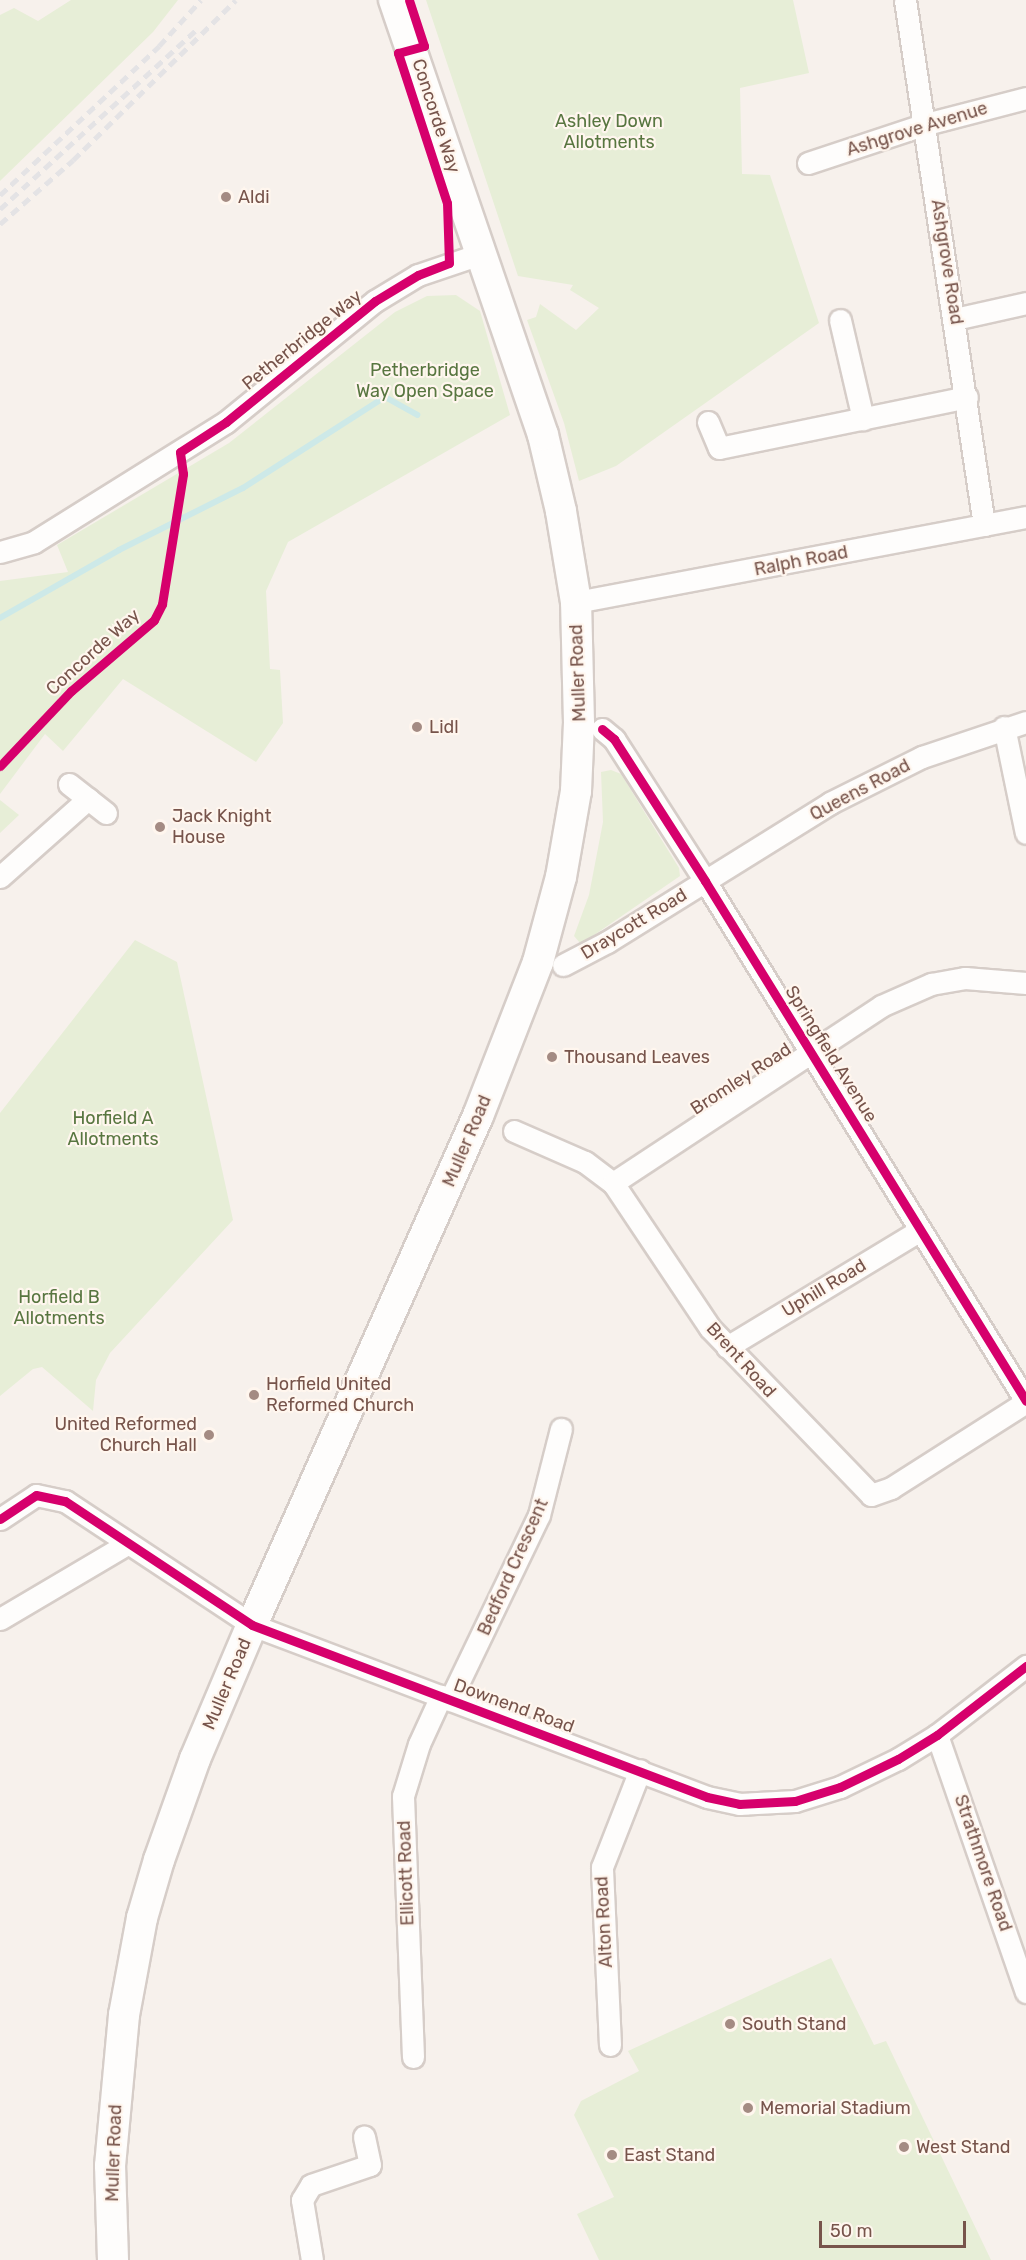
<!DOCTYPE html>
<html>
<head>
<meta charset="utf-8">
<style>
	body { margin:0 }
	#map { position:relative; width:1026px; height:2260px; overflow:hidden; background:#f7f1ec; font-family:Rubik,sans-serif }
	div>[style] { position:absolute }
	.green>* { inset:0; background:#e7eed7 }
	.stream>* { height:6px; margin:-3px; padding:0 3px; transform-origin:3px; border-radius:3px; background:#cde9e8 }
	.roads { filter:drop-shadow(2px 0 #d6cdc8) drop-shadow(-2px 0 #d6cdc8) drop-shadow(0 2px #d6cdc8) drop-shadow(0 -2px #d6cdc8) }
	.minor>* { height:21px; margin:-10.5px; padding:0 10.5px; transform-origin:10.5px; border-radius:10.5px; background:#fefdfc }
	.secondary>* { height:30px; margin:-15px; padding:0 15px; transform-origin:15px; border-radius:15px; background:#fefdfc }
	.rail>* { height:4.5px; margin-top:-2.25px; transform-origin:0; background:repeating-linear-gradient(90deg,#e4e3e5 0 9px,transparent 0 15px) }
	.cycleway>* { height:9px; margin:-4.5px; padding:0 4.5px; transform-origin:4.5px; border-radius:4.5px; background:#d6006c }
	.dots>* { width:16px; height:16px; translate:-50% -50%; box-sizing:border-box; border:3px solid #fff6ee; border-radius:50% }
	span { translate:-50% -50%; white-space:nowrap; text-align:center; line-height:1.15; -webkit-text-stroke:4.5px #fff6ee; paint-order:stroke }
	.street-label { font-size:18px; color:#77544b }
	.park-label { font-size:18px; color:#587640 }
	.poi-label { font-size:18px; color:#77544b }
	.left { translate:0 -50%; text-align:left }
	.right { translate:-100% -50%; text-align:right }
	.scale { position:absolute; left:819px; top:2221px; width:147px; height:27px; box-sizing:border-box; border:3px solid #77544b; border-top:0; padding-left:8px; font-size:18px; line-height:21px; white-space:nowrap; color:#77544b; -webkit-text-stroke:4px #fff6ee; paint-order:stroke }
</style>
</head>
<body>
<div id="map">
	<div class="green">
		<i style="clip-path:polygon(71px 0,178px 0,153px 32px,0 181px,0 15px,14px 8px,38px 21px)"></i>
		<i style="clip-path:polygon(426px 0,793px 0,809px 73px,740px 88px,742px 174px,770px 175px,819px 323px,616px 466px,579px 481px,564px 423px,527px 320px,536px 317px,540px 304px,576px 330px,599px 308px,570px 290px,573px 285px,518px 276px)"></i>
		<i style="clip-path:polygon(456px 295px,480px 311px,510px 415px,288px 542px,266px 591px,270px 669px,280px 670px,283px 723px,256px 762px,123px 679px,63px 751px,45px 734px,0 794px,0 581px,68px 572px,57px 545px,229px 443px,395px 312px,427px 296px)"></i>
		<i style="clip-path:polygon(611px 770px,621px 774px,679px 868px,680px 876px,581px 944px,574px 936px,589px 895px,603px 822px,601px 772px)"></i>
		<i style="clip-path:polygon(0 800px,19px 815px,0 833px)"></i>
		<i style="clip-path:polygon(135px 940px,177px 962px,233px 1220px,110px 1353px,96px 1380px,93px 1411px,42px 1367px,33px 1369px,0 1396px,0 1113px)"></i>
		<i style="clip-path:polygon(831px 1958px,874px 2045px,886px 2041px,991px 2260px,599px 2260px,577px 2214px,614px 2197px,574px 2115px,581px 2101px,639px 2071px,628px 2051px)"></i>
	</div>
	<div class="stream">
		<i style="left:0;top:618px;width:137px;rotate:-29.7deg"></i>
		<i style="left:119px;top:550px;width:139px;rotate:-26.6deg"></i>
		<i style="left:243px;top:488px;width:169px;rotate:-32.7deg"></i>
		<i style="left:385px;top:397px;width:37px;rotate:29deg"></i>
	</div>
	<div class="roads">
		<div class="minor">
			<i style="left:905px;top:0;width:531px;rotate:81.44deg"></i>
			<i style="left:808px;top:163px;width:124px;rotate:-18.3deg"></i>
			<i style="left:926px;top:124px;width:103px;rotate:-14.6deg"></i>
			<i style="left:955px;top:319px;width:73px;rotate:-12.7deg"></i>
			<i style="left:840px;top:320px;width:102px;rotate:76.9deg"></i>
			<i style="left:708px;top:422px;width:28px;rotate:67deg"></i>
			<i style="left:719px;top:448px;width:253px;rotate:-11.6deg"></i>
			<i style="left:0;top:552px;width:35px;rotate:-16deg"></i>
			<i style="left:34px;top:542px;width:226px;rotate:-32deg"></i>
			<i style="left:226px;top:422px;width:192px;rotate:-39.1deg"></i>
			<i style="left:375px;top:301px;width:50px;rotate:-31.2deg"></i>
			<i style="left:418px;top:275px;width:69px;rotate:-18.7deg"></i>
			<i style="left:576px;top:602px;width:458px;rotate:-10.7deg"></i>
			<i style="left:1004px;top:727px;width:108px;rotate:78.3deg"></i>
			<i style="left:602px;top:729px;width:16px;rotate:40deg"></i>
			<i style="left:614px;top:739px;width:169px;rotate:57.3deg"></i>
			<i style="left:705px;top:881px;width:611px;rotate:58.31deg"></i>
			<i style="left:69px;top:784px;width:47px;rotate:38.1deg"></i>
			<i style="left:0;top:877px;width:118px;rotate:-41.6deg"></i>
			<i style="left:563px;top:965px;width:50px;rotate:-27.6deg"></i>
			<i style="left:607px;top:942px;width:263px;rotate:-31.9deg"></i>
			<i style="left:830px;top:803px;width:103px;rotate:-26.6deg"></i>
			<i style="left:922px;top:757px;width:110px;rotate:-18.6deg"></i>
			<i style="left:514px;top:1131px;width:77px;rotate:23.6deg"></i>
			<i style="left:585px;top:1162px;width:35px;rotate:37deg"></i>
			<i style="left:613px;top:1183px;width:174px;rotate:56.2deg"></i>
			<i style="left:710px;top:1328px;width:232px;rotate:46deg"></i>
			<i style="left:871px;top:1495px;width:21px;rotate:-19deg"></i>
			<i style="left:891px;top:1488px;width:160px;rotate:-32.5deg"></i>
			<i style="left:613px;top:1183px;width:321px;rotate:-33.4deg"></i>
			<i style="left:881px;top:1006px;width:55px;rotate:-23.7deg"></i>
			<i style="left:931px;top:984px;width:35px;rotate:-10deg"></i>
			<i style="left:965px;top:978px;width:61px;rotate:4.7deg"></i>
			<i style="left:727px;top:1347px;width:226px;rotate:-31.2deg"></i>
			<i style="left:0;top:1519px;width:43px;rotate:-33.7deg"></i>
			<i style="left:36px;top:1495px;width:30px;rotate:12deg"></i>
			<i style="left:65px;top:1501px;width:224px;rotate:33.5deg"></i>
			<i style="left:252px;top:1625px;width:486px;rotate:20.7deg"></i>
			<i style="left:707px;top:1797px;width:33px;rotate:12deg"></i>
			<i style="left:739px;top:1804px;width:56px;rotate:-3.1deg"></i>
			<i style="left:795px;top:1801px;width:47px;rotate:-17.3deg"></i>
			<i style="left:840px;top:1787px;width:64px;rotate:-25.8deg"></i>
			<i style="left:898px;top:1759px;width:46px;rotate:-31.6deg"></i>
			<i style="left:937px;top:1735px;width:113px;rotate:-37.8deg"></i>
			<i style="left:0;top:1619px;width:147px;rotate:-30.6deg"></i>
			<i style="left:450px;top:1700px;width:205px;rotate:-64.3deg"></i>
			<i style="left:539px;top:1515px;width:89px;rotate:-75.7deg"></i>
			<i style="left:937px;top:1735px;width:272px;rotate:70.9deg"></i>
			<i style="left:610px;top:2045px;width:178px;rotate:-92.6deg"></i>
			<i style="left:602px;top:1867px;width:104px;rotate:-68.6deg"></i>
			<i style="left:413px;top:2057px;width:261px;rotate:-92.2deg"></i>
			<i style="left:403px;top:1796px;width:54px;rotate:-72.9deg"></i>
			<i style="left:419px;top:1744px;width:53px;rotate:-65.4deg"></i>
			<i style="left:312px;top:2260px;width:61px;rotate:-99.5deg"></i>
			<i style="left:302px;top:2200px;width:17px;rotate:-59deg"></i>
			<i style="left:311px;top:2185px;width:62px;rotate:-18.7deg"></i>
			<i style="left:370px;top:2165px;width:29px;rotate:-102deg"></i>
		</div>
		<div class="secondary">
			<i style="left:113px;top:2260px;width:94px;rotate:-91.8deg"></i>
			<i style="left:110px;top:2166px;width:152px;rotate:-84.7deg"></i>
			<i style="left:124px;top:2015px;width:99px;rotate:-79.5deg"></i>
			<i style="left:142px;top:1918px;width:60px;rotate:-73.7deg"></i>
			<i style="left:159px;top:1860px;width:107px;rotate:-70.4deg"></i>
			<i style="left:195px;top:1759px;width:146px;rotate:-67deg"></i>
			<i style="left:252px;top:1625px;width:557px;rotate:-66.06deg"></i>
			<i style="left:478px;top:1116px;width:165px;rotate:-68.7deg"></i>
			<i style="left:538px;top:962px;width:88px;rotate:-74.9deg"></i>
			<i style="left:561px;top:877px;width:87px;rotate:-80.1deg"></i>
			<i style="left:576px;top:791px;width:68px;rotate:-87.5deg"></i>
			<i style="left:579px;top:723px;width:121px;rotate:-91.4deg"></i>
			<i style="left:576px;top:602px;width:92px;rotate:-99.4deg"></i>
			<i style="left:561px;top:511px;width:78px;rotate:-103.3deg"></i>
			<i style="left:543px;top:435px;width:460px;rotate:-108.9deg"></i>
		</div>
	</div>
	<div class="rail">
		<i style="left:0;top:195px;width:218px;rotate:-43.1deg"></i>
		<i style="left:159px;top:46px;width:62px;rotate:-47.6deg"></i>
		<i style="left:0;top:209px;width:267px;rotate:-42.4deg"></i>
		<i style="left:0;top:224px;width:97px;rotate:-41.2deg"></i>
		<i style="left:73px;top:160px;width:228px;rotate:-44.5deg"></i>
	</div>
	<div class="cycleway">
		<i style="left:602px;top:729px;width:16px;rotate:40deg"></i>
		<i style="left:614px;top:739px;width:169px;rotate:57.3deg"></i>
		<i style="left:705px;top:881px;width:611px;rotate:58.31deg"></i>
		<i style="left:0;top:766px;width:103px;rotate:-46.6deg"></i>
		<i style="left:71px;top:691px;width:109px;rotate:-40.5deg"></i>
		<i style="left:154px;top:620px;width:18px;rotate:-63deg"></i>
		<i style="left:162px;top:604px;width:132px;rotate:-80.8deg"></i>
		<i style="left:183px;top:474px;width:22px;rotate:-98deg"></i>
		<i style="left:180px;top:452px;width:55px;rotate:-33.1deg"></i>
		<i style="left:226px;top:422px;width:192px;rotate:-39.1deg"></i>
		<i style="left:375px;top:301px;width:50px;rotate:-31.2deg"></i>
		<i style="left:418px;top:275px;width:33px;rotate:-21deg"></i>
		<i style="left:449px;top:263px;width:60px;rotate:-91.9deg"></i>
		<i style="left:447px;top:203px;width:158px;rotate:-108.1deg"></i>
		<i style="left:398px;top:53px;width:27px;rotate:-15deg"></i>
		<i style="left:424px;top:46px;width:48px;rotate:-108.1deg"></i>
		<i style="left:0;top:1519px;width:43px;rotate:-33.7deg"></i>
		<i style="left:36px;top:1495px;width:30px;rotate:12deg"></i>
		<i style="left:65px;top:1501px;width:224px;rotate:33.5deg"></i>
		<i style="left:252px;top:1625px;width:486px;rotate:20.7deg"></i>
		<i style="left:707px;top:1797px;width:33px;rotate:12deg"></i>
		<i style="left:739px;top:1804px;width:56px;rotate:-3.1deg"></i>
		<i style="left:795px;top:1801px;width:47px;rotate:-17.3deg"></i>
		<i style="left:840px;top:1787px;width:64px;rotate:-25.8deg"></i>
		<i style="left:898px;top:1759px;width:46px;rotate:-31.6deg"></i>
		<i style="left:937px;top:1735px;width:113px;rotate:-37.8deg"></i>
	</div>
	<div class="dots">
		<i style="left:226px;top:197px;background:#a48b83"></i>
		<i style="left:417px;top:727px;background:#a48b83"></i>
		<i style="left:160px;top:827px;background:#a48b83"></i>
		<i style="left:552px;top:1057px;background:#a48b83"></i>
		<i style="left:254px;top:1395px;background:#a48b83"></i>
		<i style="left:209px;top:1435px;background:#a48b83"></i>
		<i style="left:730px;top:2024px;background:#a48b83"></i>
		<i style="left:748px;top:2108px;background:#a48b83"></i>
		<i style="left:904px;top:2147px;background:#a48b83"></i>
		<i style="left:612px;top:2155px;background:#a48b83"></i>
	</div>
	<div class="street-label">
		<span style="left:436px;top:116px;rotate:72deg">Concorde Way</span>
		<span style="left:917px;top:129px;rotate:-17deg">Ashgrove Avenue</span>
		<span style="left:947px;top:262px;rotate:81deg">Ashgrove Road</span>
		<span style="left:302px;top:340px;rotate:-39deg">Petherbridge Way</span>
		<span style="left:801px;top:561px;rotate:-11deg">Ralph Road</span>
		<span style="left:93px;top:652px;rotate:-42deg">Concorde Way</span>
		<span style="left:578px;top:673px;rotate:-92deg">Muller Road</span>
		<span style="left:860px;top:790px;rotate:-28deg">Queens Road</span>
		<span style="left:634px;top:924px;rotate:-31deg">Draycott Road</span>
		<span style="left:831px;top:1054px;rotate:58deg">Springfield Avenue</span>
		<span style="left:741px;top:1079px;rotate:-33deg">Bromley Road</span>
		<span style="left:467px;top:1141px;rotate:-67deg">Muller Road</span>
		<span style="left:824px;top:1288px;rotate:-31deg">Uphill Road</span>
		<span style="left:741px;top:1360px;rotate:48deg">Brent Road</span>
		<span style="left:513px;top:1567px;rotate:-66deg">Bedford Crescent</span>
		<span style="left:227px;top:1684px;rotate:-67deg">Muller Road</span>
		<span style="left:514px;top:1706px;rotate:20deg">Downend Road</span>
		<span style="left:983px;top:1863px;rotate:71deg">Strathmore Road</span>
		<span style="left:406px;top:1873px;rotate:-92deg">Ellicott Road</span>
		<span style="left:604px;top:1922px;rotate:-93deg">Alton Road</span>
		<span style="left:114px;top:2153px;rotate:-88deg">Muller Road</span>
	</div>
	<div class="park-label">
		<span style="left:609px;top:132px">Ashley Down<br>Allotments</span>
		<span style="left:425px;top:381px">Petherbridge<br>Way Open Space</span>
		<span style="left:113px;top:1129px">Horfield A<br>Allotments</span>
		<span style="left:59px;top:1308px">Horfield B<br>Allotments</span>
	</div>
	<div class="poi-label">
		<span class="left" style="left:238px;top:197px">Aldi</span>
		<span class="left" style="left:429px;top:727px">Lidl</span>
		<span class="left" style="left:172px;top:827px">Jack Knight<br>House</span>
		<span class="left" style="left:564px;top:1057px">Thousand Leaves</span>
		<span class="left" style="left:266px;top:1395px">Horfield United<br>Reformed Church</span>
		<span class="right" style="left:197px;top:1435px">United Reformed<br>Church Hall</span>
		<span class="left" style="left:742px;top:2024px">South Stand</span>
		<span class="left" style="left:760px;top:2108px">Memorial Stadium</span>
		<span class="left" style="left:916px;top:2147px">West Stand</span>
		<span class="left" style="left:624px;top:2155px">East Stand</span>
	</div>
	<div class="scale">50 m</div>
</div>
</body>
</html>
